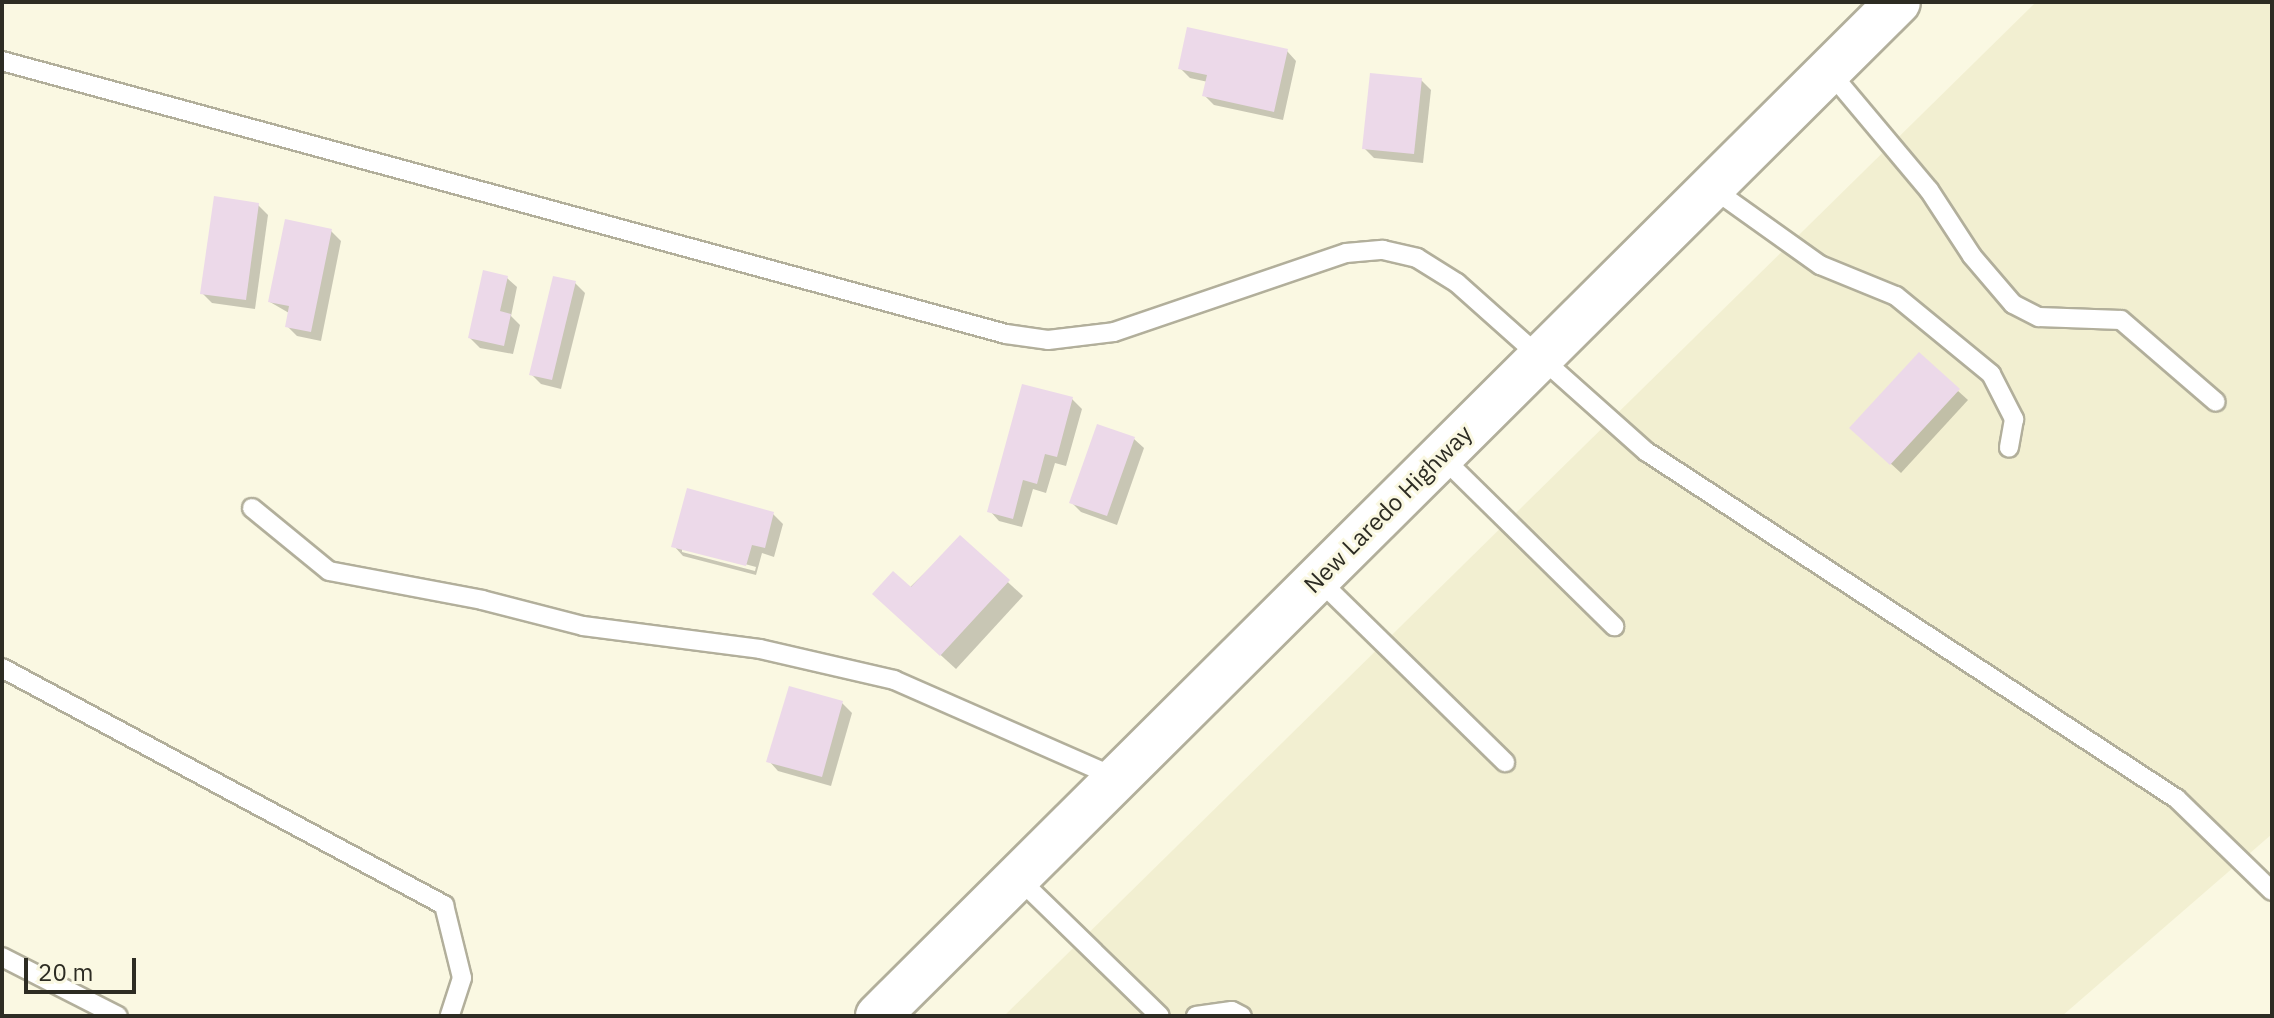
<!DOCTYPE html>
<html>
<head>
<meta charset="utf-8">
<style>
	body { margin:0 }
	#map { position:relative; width:2274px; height:1018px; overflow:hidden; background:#faf8e2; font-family:"IBM Plex Sans",sans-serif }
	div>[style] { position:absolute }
	.built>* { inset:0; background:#f2efd1 }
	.shadow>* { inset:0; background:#0003 }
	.building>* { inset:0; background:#ecd9e9 }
	.roads { filter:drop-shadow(2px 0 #b2af9b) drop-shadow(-2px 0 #b2af9b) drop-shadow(0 2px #b2af9b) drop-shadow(0 -2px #b2af9b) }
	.lane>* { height:18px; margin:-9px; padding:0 9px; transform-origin:9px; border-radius:9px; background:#fff }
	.primary>* { height:44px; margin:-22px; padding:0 22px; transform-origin:22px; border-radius:22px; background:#fff }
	span { translate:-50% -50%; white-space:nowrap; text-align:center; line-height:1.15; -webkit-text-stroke:6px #faf8e2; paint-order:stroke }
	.street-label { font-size:24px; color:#2d2c23 }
	.frame { position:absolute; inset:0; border:4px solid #2d2c23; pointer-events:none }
	.scale { position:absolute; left:24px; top:958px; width:112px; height:36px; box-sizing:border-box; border:4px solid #2d2c23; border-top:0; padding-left:10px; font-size:24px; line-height:28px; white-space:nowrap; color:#2d2c23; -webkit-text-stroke:6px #faf8e2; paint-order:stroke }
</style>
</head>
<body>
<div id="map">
	<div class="built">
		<i style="clip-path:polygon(2036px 2px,2272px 2px,2272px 834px,2062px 1016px,1004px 1016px)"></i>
	</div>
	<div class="shadow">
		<i style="clip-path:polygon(1287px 51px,1296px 61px,1283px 120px,1214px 105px,1204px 95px,1208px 82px,1190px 78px,1180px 68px)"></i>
		<i style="clip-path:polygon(1421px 80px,1431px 90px,1423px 163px,1374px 158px,1364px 148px)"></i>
		<i style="clip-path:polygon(258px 205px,268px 215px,255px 309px,212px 303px,202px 293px)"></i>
		<i style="clip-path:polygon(331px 231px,341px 241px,321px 341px,297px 336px,287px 326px,289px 313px,270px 302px)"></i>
		<i style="clip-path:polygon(507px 278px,517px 287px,511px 316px,520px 325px,513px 354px,480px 348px,470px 338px)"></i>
		<i style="clip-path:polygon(575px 283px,585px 293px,561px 389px,541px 384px,531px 374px)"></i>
		<i style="clip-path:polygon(1958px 391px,1968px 400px,1901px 473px,1862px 437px)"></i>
		<i style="clip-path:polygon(1072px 399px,1082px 409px,1066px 466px,1055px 463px,1046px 493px,1033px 489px,1022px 527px,999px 521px,990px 511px)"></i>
		<i style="clip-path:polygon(1134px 439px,1144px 448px,1117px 525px,1081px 512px,1072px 503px)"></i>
		<i style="clip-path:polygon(evenodd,773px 514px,783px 524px,774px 557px,762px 553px,756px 575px,683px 556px,674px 546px,773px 514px,682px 547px,756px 567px,755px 571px,682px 552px,682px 547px)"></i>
		<i style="clip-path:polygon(960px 538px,1023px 596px,956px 669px,889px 608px)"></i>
		<i style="clip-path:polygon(790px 688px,842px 703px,852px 713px,831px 786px,778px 771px,769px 761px)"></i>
	</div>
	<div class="building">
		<i style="clip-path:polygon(1187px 27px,1288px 49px,1274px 112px,1202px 96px,1207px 75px,1178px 69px)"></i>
		<i style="clip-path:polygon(1370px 73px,1422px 78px,1414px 154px,1362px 149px)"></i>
		<i style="clip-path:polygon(214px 196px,259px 203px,246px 300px,200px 294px)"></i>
		<i style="clip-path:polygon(285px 219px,332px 229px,311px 332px,285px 327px,289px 306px,268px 302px)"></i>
		<i style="clip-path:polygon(483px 270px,508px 276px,500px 311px,511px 314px,504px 346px,468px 338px)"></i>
		<i style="clip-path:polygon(553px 276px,576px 281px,552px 380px,529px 375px)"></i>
		<i style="clip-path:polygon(1919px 352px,1960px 389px,1890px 465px,1849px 428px)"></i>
		<i style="clip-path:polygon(1022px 384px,1073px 397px,1057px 457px,1045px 454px,1037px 484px,1023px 480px,1013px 519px,987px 512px)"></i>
		<i style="clip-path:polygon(1097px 424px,1135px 437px,1107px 516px,1069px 503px)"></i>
		<i style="clip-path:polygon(687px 488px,774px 512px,765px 548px,752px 545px,746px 566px,671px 547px)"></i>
		<i style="clip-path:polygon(960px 535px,1010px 580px,940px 656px,872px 594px,893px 571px,911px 587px)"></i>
		<i style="clip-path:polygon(789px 686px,843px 701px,822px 777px,766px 762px)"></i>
	</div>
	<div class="roads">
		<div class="lane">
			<i style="left:2px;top:61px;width:1040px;rotate:15.21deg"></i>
			<i style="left:1006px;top:334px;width:42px;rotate:8.1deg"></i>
			<i style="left:1048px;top:340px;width:66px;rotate:-6.9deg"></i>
			<i style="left:1114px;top:332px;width:245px;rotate:-18.8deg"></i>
			<i style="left:1346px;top:253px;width:37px;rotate:-5deg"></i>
			<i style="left:1383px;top:250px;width:35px;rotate:13deg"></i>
			<i style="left:1417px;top:258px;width:47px;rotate:32deg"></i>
			<i style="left:1457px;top:283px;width:254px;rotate:41.7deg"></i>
			<i style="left:1647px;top:452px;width:633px;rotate:33.21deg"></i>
			<i style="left:2177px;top:799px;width:132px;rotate:44.1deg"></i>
			<i style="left:1829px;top:71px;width:155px;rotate:50deg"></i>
			<i style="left:1929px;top:190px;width:79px;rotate:56.9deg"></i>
			<i style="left:1972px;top:256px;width:63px;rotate:49.5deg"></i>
			<i style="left:2013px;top:304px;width:29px;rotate:27deg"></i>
			<i style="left:2039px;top:317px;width:82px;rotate:2.1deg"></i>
			<i style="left:2121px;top:320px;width:125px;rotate:40.8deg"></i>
			<i style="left:1712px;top:188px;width:133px;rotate:35.5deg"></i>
			<i style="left:1820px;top:265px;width:82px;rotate:22.2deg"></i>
			<i style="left:1896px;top:296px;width:123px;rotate:39.4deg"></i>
			<i style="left:1991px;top:374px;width:51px;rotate:62.9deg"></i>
			<i style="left:2014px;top:419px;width:29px;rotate:100deg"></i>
			<i style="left:1441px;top:456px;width:243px;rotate:44.5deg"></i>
			<i style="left:252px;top:508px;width:99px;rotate:39.3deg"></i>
			<i style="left:329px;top:571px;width:156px;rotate:10.7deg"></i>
			<i style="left:482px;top:600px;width:104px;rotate:14.4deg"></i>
			<i style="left:583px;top:626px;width:178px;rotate:7.4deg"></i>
			<i style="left:760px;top:649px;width:138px;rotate:13deg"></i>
			<i style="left:894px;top:680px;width:244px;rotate:23.7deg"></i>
			<i style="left:1318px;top:579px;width:262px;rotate:44.4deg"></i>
			<i style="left:2px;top:668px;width:502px;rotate:28.2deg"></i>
			<i style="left:444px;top:905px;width:75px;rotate:76.1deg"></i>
			<i style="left:462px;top:978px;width:40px;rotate:108deg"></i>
			<i style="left:1017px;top:877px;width:199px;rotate:44.2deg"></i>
			<i style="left:2px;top:957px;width:130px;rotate:27deg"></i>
			<i style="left:1196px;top:1016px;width:36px;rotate:-8deg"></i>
			<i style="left:1232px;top:1011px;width:11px;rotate:27deg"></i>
		</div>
		<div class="primary">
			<i style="left:878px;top:1016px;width:1438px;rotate:-44.83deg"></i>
		</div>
	</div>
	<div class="street-label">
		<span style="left:1388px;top:509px;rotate:-45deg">New Laredo Highway</span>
	</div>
	<div class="frame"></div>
	<div class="scale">20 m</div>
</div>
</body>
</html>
